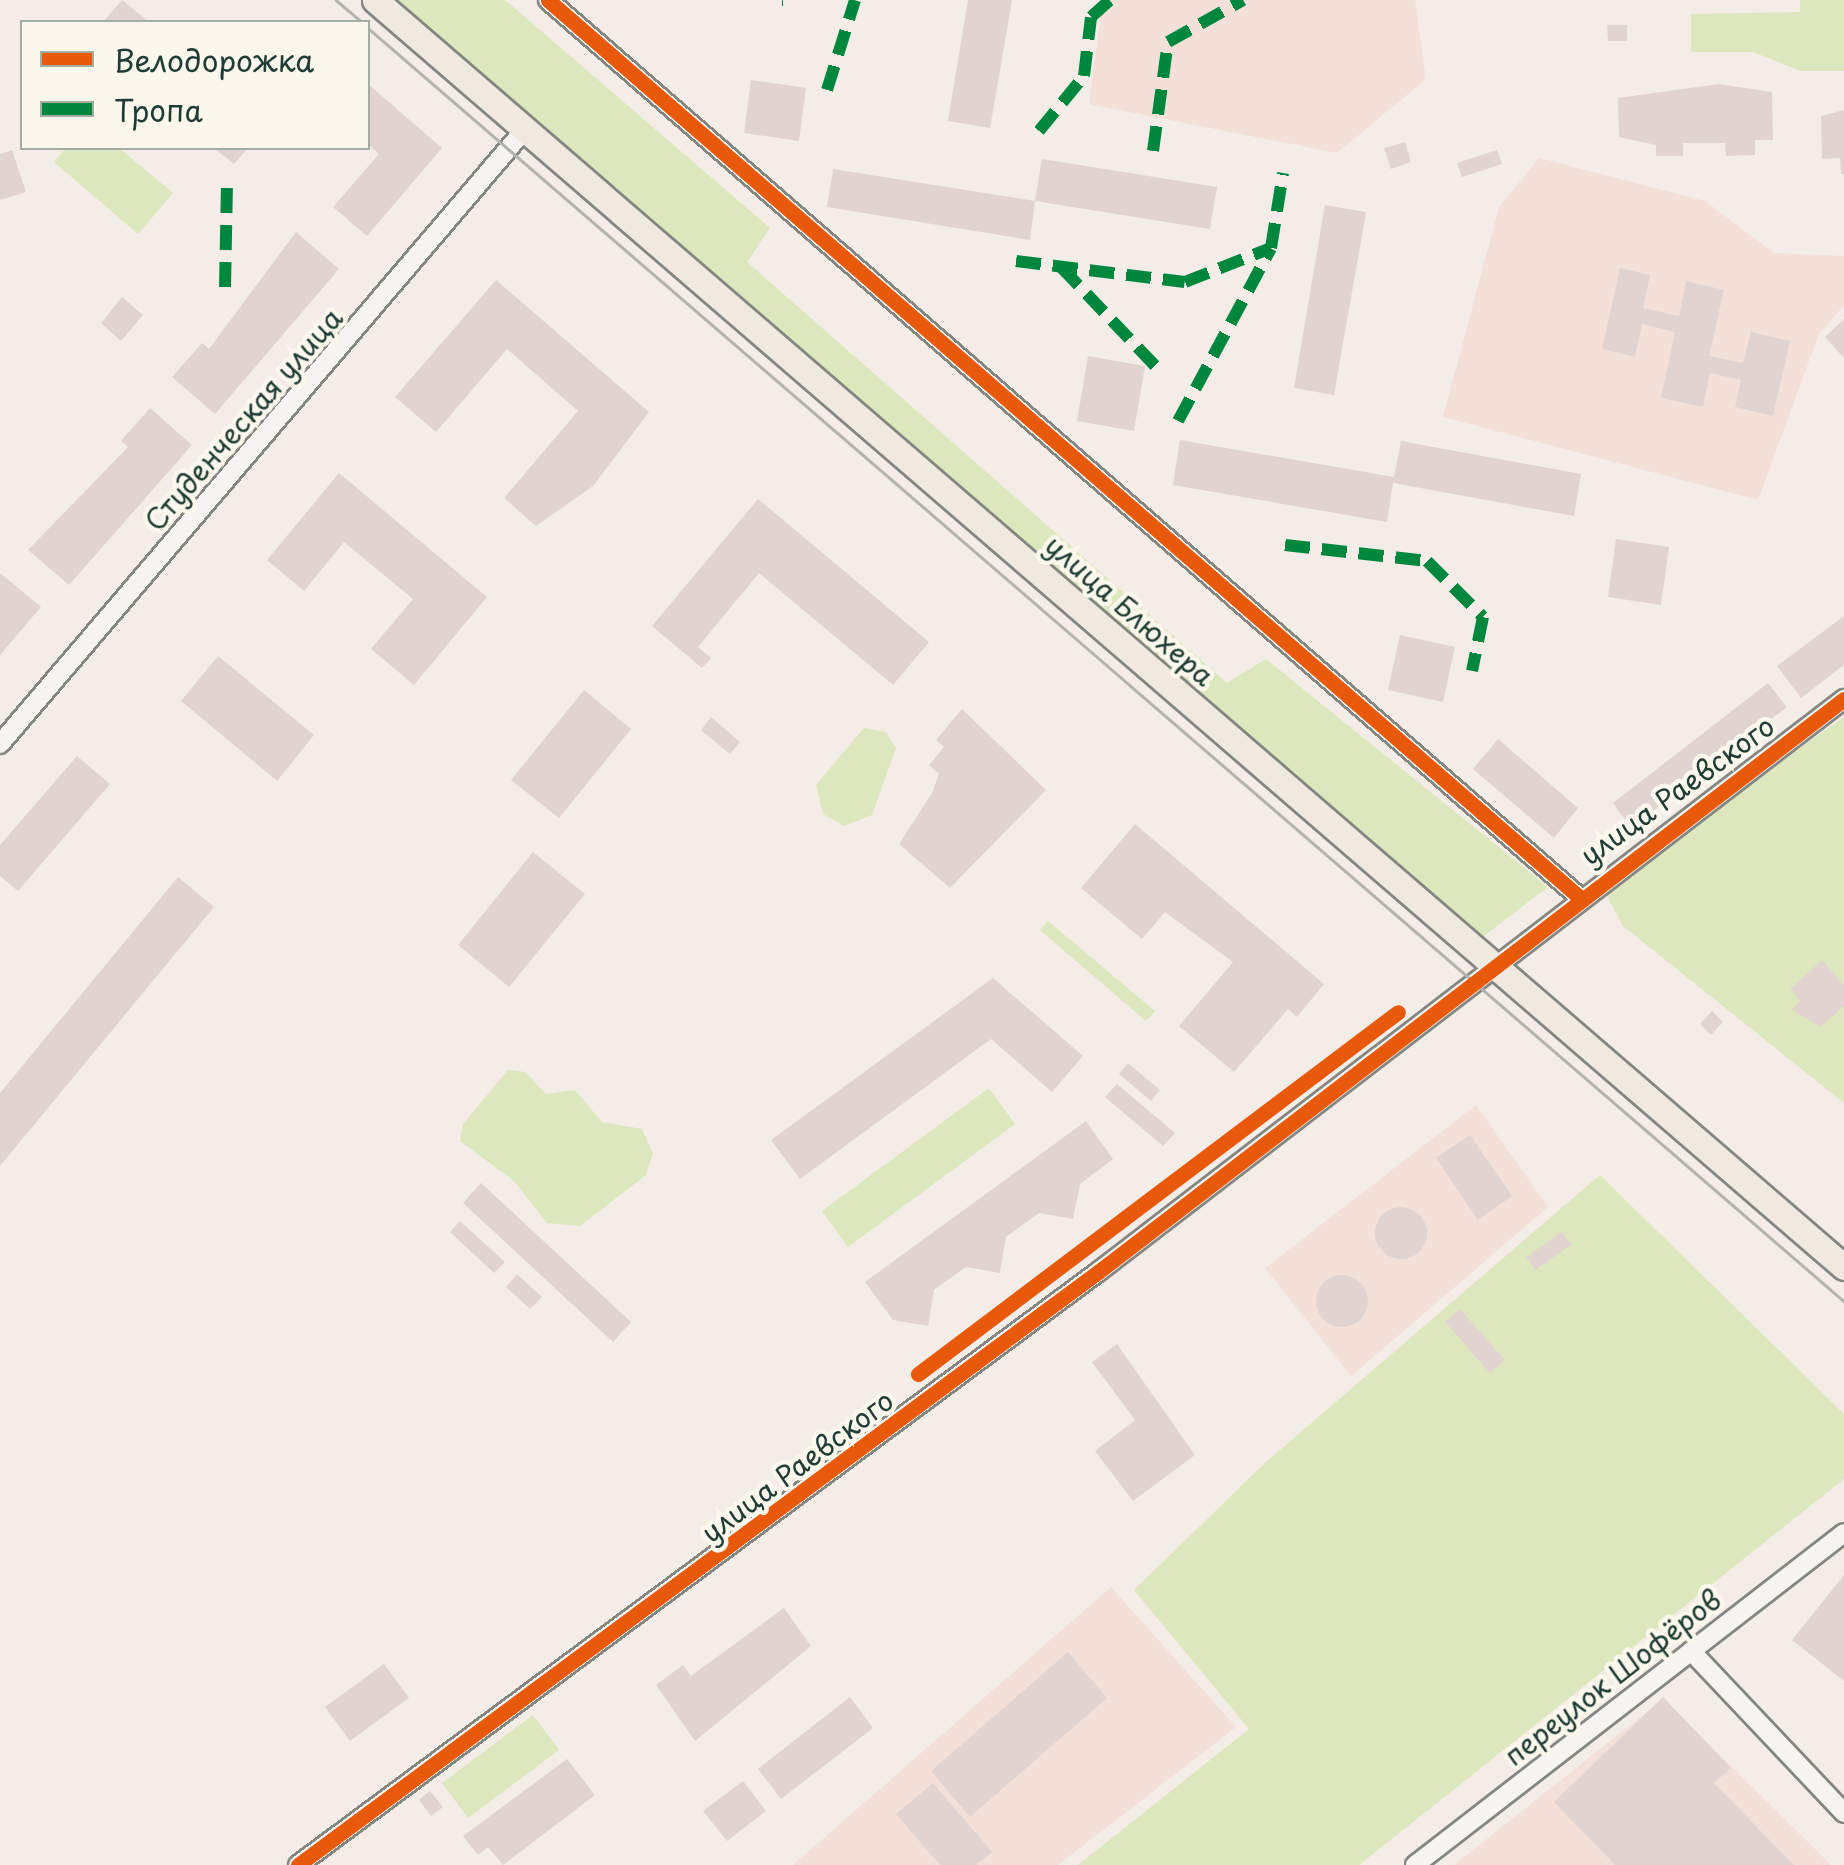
<!DOCTYPE html>
<html>
<head>
<meta charset="utf-8">
<style>
	body { margin:0 }
	#map { position:relative; width:1844px; height:1865px; overflow:hidden; background:#f4ece7; font-family:"Playpen Sans",sans-serif }
	div>[style] { position:absolute }
	.built>* { inset:0; background:#f2e0d9 }
	.green>* { inset:0; background:#dce7bd }
	.building>* { inset:0; background:#e1d4d0 }
	.round { border-radius:50% }
	.roads { filter:drop-shadow(2px 0 #848682) drop-shadow(-2px 0 #848682) drop-shadow(0 2px #848682) drop-shadow(0 -2px #848682) }
	.street>* { height:18px; margin:-9px; padding:0 9px; transform-origin:9px; border-radius:9px; background:#f6f4f0 }
	.primary>* { height:25px; margin:-12.5px; padding:0 12.5px; transform-origin:12.5px; border-radius:12.5px; background:#efe9e0 }
	.tram>* { height:2.5px; margin:-1.25px; padding:0 1.25px; transform-origin:1.25px; border-radius:1.25px; background:#b2b3b0 }
	.quiet>* { height:12px; margin-top:-6px; transform-origin:0; background:repeating-linear-gradient(90deg,#00873e 0 25px,transparent 0 37px) }
	.cycleway>* { height:15px; margin:-7.5px; padding:0 7.5px; transform-origin:7.5px; border-radius:7.5px; background:#e8590c }
	span { translate:-50% -50%; white-space:nowrap; text-align:center; line-height:1.15; -webkit-text-stroke:9px #fbf7ec; paint-order:stroke }
	.street-label { font-size:28px; color:#1f3d34 }
	.legend { position:absolute; left:20px; top:20px; width:350px; height:130px; box-sizing:border-box; background:#fbf7ec; border:2px solid #a3ada2; margin:0; padding:12px 18px; list-style:none; font-size:30px; color:#1f3d34 }
	.legend li { display:flex; align-items:center; gap:20px; height:50px }
	.legend b { width:50px; border:2px solid #a3ada2 }
</style>
</head>
<body>
<div id="map">
	<div class="built">
		<i style="clip-path:polygon(1103px 0,1415px 0,1426px 79px,1337px 153px,1089px 104px)"></i>
		<i style="clip-path:polygon(1539px 158px,1705px 201px,1774px 253px,1844px 256px,1844px 305px,1819px 334px,1758px 500px,1443px 417px,1499px 207px)"></i>
		<i style="clip-path:polygon(1476px 1105px,1548px 1207px,1351px 1376px,1265px 1268px)"></i>
		<i style="clip-path:polygon(1111px 1587px,1236px 1727px,1058px 1865px,793px 1865px)"></i>
		<i style="clip-path:polygon(1663px 1699px,1831px 1865px,1454px 1865px)"></i>
	</div>
	<div class="green">
		<i style="clip-path:polygon(398px 0,505px 0,770px 228px,747px 262px,1227px 683px,1266px 659px,1548px 887px,1480px 939px)"></i>
		<i style="clip-path:polygon(1800px 0,1844px 0,1844px 71px,1801px 71px,1753px 52px,1691px 52px,1691px 14px,1800px 12px)"></i>
		<i style="clip-path:polygon(66px 148px,119px 148px,173px 193px,138px 234px,54px 162px)"></i>
		<i style="clip-path:polygon(1844px 717px,1844px 1103px,1623px 926px,1602px 887px)"></i>
		<i style="clip-path:polygon(864px 728px,886px 732px,896px 748px,872px 815px,844px 826px,823px 814px,816px 785px)"></i>
		<i style="clip-path:polygon(1048px 921px,1155px 1011px,1146px 1021px,1040px 930px)"></i>
		<i style="clip-path:polygon(508px 1070px,525px 1072px,546px 1094px,575px 1090px,602px 1122px,642px 1129px,653px 1153px,646px 1175px,580px 1226px,547px 1223px,514px 1181px,460px 1141px,463px 1124px)"></i>
		<i style="clip-path:polygon(989px 1088px,1015px 1124px,848px 1247px,822px 1211px)"></i>
		<i style="clip-path:polygon(1600px 1175px,1844px 1414px,1844px 1479px,1359px 1865px,1078px 1865px,1249px 1729px,1134px 1590px,1267px 1461px)"></i>
		<i style="clip-path:polygon(533px 1715px,559px 1750px,468px 1818px,442px 1783px)"></i>
	</div>
	<div class="building">
		<i style="clip-path:polygon(122px 0,149px 22px,103px 22px)"></i>
		<i style="clip-path:polygon(968px 0,1012px 0,990px 128px,948px 121px)"></i>
		<i style="clip-path:polygon(1607px 25px,1627px 25px,1627px 41px,1608px 41px)"></i>
		<i style="clip-path:polygon(751px 80px,806px 88px,799px 141px,744px 133px)"></i>
		<i style="clip-path:polygon(368px 84px,442px 148px,367px 236px,333px 207px,379px 154px,368px 144px)"></i>
		<i style="clip-path:polygon(1719px 84px,1772px 92px,1773px 140px,1755px 140px,1755px 155px,1726px 156px,1725px 143px,1683px 143px,1683px 156px,1656px 156px,1656px 145px,1619px 137px,1618px 98px)"></i>
		<i style="clip-path:polygon(1844px 110px,1844px 174px,1841px 174px,1840px 158px,1822px 159px,1821px 116px)"></i>
		<i style="clip-path:polygon(1405px 142px,1411px 162px,1391px 169px,1384px 148px)"></i>
		<i style="clip-path:polygon(214px 148px,248px 148px,234px 164px)"></i>
		<i style="clip-path:polygon(12px 150px,26px 192px,0 200px,0 154px)"></i>
		<i style="clip-path:polygon(1497px 150px,1502px 164px,1462px 177px,1457px 163px)"></i>
		<i style="clip-path:polygon(1042px 159px,1217px 187px,1210px 229px,1035px 201px)"></i>
		<i style="clip-path:polygon(833px 169px,1035px 201px,1030px 240px,827px 207px)"></i>
		<i style="clip-path:polygon(1325px 205px,1366px 212px,1334px 395px,1294px 388px)"></i>
		<i style="clip-path:polygon(296px 232px,339px 269px,215px 414px,172px 377px,202px 343px,209px 349px)"></i>
		<i style="clip-path:polygon(1620px 268px,1650px 275px,1643px 308px,1679px 316px,1686px 281px,1724px 290px,1709px 356px,1743px 363px,1751px 332px,1790px 341px,1773px 416px,1735px 407px,1741px 380px,1710px 373px,1703px 407px,1661px 398px,1675px 332px,1642px 324px,1635px 357px,1602px 349px)"></i>
		<i style="clip-path:polygon(496px 280px,649px 412px,593px 486px,536px 526px,504px 498px,578px 411px,507px 349px,436px 432px,395px 397px)"></i>
		<i style="clip-path:polygon(122px 297px,143px 315px,121px 341px,101px 323px)"></i>
		<i style="clip-path:polygon(1844px 319px,1844px 358px,1825px 337px)"></i>
		<i style="clip-path:polygon(1088px 356px,1145px 366px,1134px 431px,1077px 421px)"></i>
		<i style="clip-path:polygon(150px 408px,192px 445px,69px 585px,28px 550px,128px 447px,121px 441px)"></i>
		<i style="clip-path:polygon(1180px 440px,1394px 477px,1401px 441px,1581px 474px,1574px 516px,1393px 483px,1387px 522px,1173px 485px)"></i>
		<i style="clip-path:polygon(339px 473px,487px 597px,414px 685px,371px 649px,413px 599px,344px 542px,304px 591px,267px 560px)"></i>
		<i style="clip-path:polygon(758px 499px,929px 642px,893px 685px,759px 573px,698px 647px,711px 658px,702px 668px,652px 626px)"></i>
		<i style="clip-path:polygon(1616px 539px,1669px 547px,1661px 605px,1608px 597px)"></i>
		<i style="clip-path:polygon(0 573px,41px 607px,0 655px)"></i>
		<i style="clip-path:polygon(1844px 616px,1844px 665px,1801px 698px,1777px 666px)"></i>
		<i style="clip-path:polygon(1400px 635px,1455px 647px,1443px 702px,1388px 690px)"></i>
		<i style="clip-path:polygon(218px 656px,314px 735px,277px 781px,181px 701px)"></i>
		<i style="clip-path:polygon(1768px 683px,1787px 707px,1631px 828px,1613px 803px)"></i>
		<i style="clip-path:polygon(584px 690px,631px 729px,559px 818px,511px 780px)"></i>
		<i style="clip-path:polygon(962px 709px,1046px 790px,950px 888px,899px 844px,932px 793px,939px 774px,929px 765px,944px 747px,936px 740px)"></i>
		<i style="clip-path:polygon(711px 717px,740px 742px,730px 754px,701px 730px)"></i>
		<i style="clip-path:polygon(1498px 739px,1578px 808px,1554px 838px,1473px 769px)"></i>
		<i style="clip-path:polygon(77px 756px,110px 784px,18px 891px,0 876px,0 845px)"></i>
		<i style="clip-path:polygon(1135px 824px,1324px 984px,1297px 1017px,1288px 1009px,1234px 1072px,1179px 1026px,1233px 962px,1165px 912px,1142px 939px,1081px 888px)"></i>
		<i style="clip-path:polygon(533px 852px,585px 894px,509px 987px,458px 945px)"></i>
		<i style="clip-path:polygon(178px 877px,214px 907px,0 1166px,0 1093px)"></i>
		<i style="clip-path:polygon(1822px 960px,1844px 985px,1844px 1006px,1820px 1027px,1791px 1009px,1801px 1001px,1790px 989px)"></i>
		<i style="clip-path:polygon(993px 978px,1083px 1056px,1052px 1092px,991px 1039px,800px 1179px,771px 1140px)"></i>
		<i style="clip-path:polygon(1712px 1011px,1723px 1022px,1711px 1035px,1700px 1024px)"></i>
		<i style="clip-path:polygon(1128px 1063px,1160px 1090px,1151px 1101px,1119px 1074px)"></i>
		<i style="clip-path:polygon(1117px 1084px,1175px 1133px,1163px 1146px,1105px 1097px)"></i>
		<i style="clip-path:polygon(1086px 1121px,1113px 1159px,1080px 1184px,1073px 1219px,1039px 1213px,1006px 1237px,1000px 1273px,966px 1267px,934px 1290px,928px 1326px,893px 1320px,865px 1282px)"></i>
		<i style="clip-path:polygon(1470px 1135px,1512px 1196px,1478px 1220px,1436px 1158px)"></i>
		<i style="clip-path:polygon(481px 1183px,631px 1322px,613px 1342px,463px 1203px)"></i>
		<i class="round" style="left:1375px;top:1207px;width:52px;height:52px"></i>
		<i style="clip-path:polygon(460px 1221px,505px 1262px,494px 1273px,450px 1232px)"></i>
		<i style="clip-path:polygon(1562px 1232px,1571px 1245px,1535px 1270px,1526px 1257px)"></i>
		<i style="clip-path:polygon(517px 1274px,542px 1297px,530px 1309px,506px 1287px)"></i>
		<i class="round" style="left:1316px;top:1275px;width:52px;height:52px"></i>
		<i style="clip-path:polygon(1460px 1309px,1505px 1360px,1490px 1373px,1445px 1322px)"></i>
		<i style="clip-path:polygon(1117px 1344px,1195px 1455px,1133px 1501px,1095px 1451px,1135px 1420px,1092px 1362px)"></i>
		<i style="clip-path:polygon(1844px 1575px,1844px 1681px,1792px 1640px)"></i>
		<i style="clip-path:polygon(784px 1608px,811px 1646px,695px 1741px,656px 1685px,683px 1665px,691px 1676px)"></i>
		<i style="clip-path:polygon(1068px 1652px,1107px 1698px,970px 1817px,931px 1771px)"></i>
		<i style="clip-path:polygon(384px 1664px,409px 1698px,350px 1741px,325px 1707px)"></i>
		<i style="clip-path:polygon(850px 1697px,873px 1728px,781px 1799px,758px 1769px)"></i>
		<i style="clip-path:polygon(1663px 1697px,1731px 1768px,1714px 1783px,1794px 1865px,1615px 1865px,1554px 1802px)"></i>
		<i style="clip-path:polygon(567px 1759px,595px 1795px,503px 1865px,488px 1847px,478px 1855px,463px 1836px)"></i>
		<i style="clip-path:polygon(743px 1781px,766px 1811px,727px 1841px,703px 1811px)"></i>
		<i style="clip-path:polygon(933px 1783px,992px 1852px,976px 1865px,940px 1865px,896px 1814px)"></i>
		<i style="clip-path:polygon(430px 1791px,443px 1807px,431px 1816px,419px 1800px)"></i>
	</div>
	<div class="roads">
		<div class="street">
			<i style="left:548px;top:0;width:1364px;rotate:41.02deg"></i>
			<i style="left:0;top:744px;width:810px;rotate:-49.51deg"></i>
			<i style="left:1691px;top:1651px;width:223px;rotate:46.6deg"></i>
			<i style="left:298px;top:1865px;width:996px;rotate:-36.55deg"></i>
			<i style="left:1098px;top:1272px;width:941px;rotate:-37.53deg"></i>
			<i style="left:1415px;top:1865px;width:542px;rotate:-37.74deg"></i>
		</div>
		<div class="primary">
			<i style="left:375px;top:0;width:1940px;rotate:40.78deg"></i>
		</div>
	</div>
	<div class="tram">
		<i style="left:336px;top:0;width:34px;rotate:40deg"></i>
		<i style="left:368px;top:28px;width:1949px;rotate:40.78deg"></i>
	</div>
	<div class="quiet">
		<i style="left:782px;top:0;width:1px"></i>
		<i style="left:827px;top:90px;width:94px;rotate:-72.7deg"></i>
		<i style="left:1039px;top:131px;width:71px;rotate:-50.7deg"></i>
		<i style="left:1084px;top:76px;width:59px;rotate:-83.2deg"></i>
		<i style="left:1091px;top:17px;width:25px;rotate:-42deg"></i>
		<i style="left:1153px;top:151px;width:110px;rotate:-82.2deg"></i>
		<i style="left:1168px;top:42px;width:86px;rotate:-29.2deg"></i>
		<i style="left:1016px;top:261px;width:170px;rotate:7.1deg"></i>
		<i style="left:1185px;top:282px;width:92px;rotate:-21.6deg"></i>
		<i style="left:1271px;top:248px;width:76px;rotate:-80.9deg"></i>
		<i style="left:1061px;top:267px;width:145px;rotate:46.4deg"></i>
		<i style="left:225px;top:287px;width:105px;rotate:-88.9deg"></i>
		<i style="left:1178px;top:421px;width:196px;rotate:-61.7deg"></i>
		<i style="left:1285px;top:545px;width:143px;rotate:6.4deg"></i>
		<i style="left:1427px;top:561px;width:79px;rotate:45deg"></i>
		<i style="left:1483px;top:617px;width:55px;rotate:101.5deg"></i>
	</div>
	<div class="cycleway">
		<i style="left:548px;top:0;width:1364px;rotate:41.02deg"></i>
		<i style="left:918px;top:1374px;width:601px;rotate:-37.02deg"></i>
		<i style="left:298px;top:1865px;width:996px;rotate:-36.55deg"></i>
		<i style="left:1098px;top:1272px;width:941px;rotate:-37.53deg"></i>
	</div>
	<div class="street-label">
		<span style="left:243px;top:419px;rotate:-49deg">Студенческая улица</span>
		<span style="left:1130px;top:610px;rotate:41deg">улица Блюхера</span>
		<span style="left:1677px;top:790px;rotate:-36deg">улица Раевского</span>
		<span style="left:797px;top:1466px;rotate:-37deg">улица Раевского</span>
		<span style="left:1612px;top:1677px;rotate:-38deg">переулок Шофёров</span>
	</div>
	<ul class="legend">
	<li><b style="height:12px;background:#e8590c"></b>Велодорожка</li>
	<li><b style="height:12px;background:#00873e"></b>Тропа</li>
	</ul>
</div>
</body>
</html>
